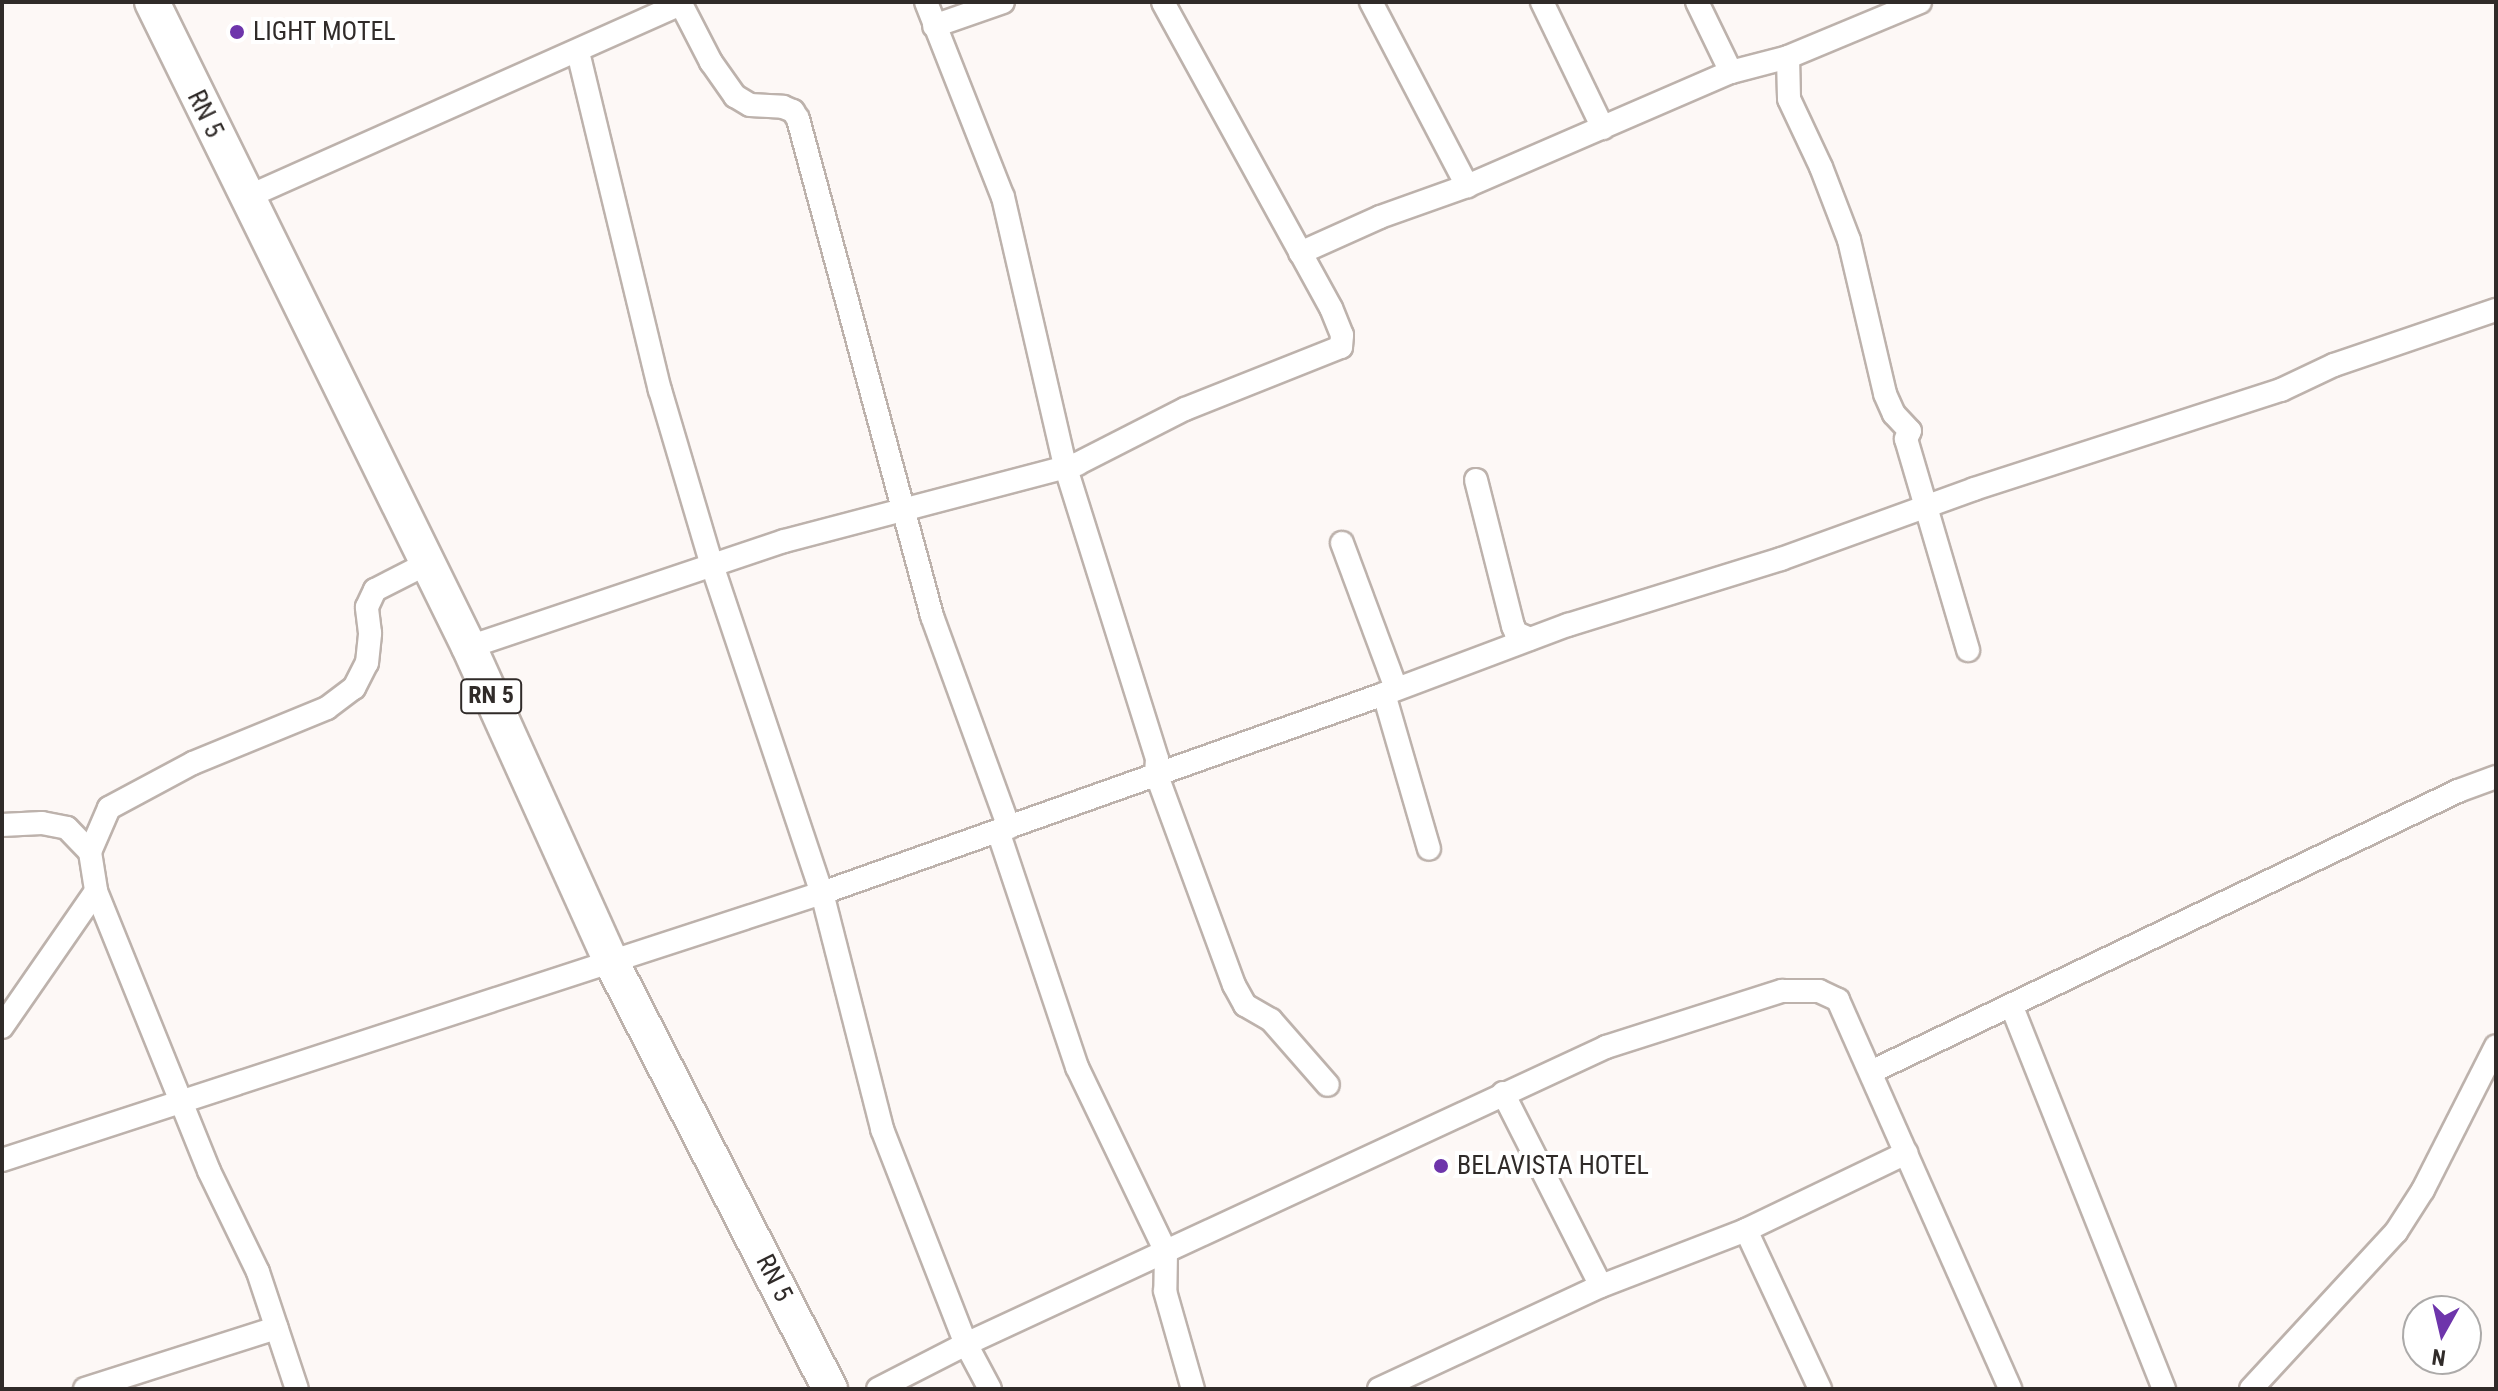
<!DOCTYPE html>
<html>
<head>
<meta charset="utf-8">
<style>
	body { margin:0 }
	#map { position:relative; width:2498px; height:1391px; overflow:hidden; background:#fdf8f6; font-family:"Roboto Condensed",sans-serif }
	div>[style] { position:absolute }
	.roads { filter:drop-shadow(2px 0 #bdb2ac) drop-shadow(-2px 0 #bdb2ac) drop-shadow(0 2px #bdb2ac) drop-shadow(0 -2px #bdb2ac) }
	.street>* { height:22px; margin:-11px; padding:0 11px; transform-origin:11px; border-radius:11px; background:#fff }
	.primary>* { height:34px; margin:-17px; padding:0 17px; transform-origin:17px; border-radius:17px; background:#fff }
	.dots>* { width:22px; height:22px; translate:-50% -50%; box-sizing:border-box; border:4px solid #fff; border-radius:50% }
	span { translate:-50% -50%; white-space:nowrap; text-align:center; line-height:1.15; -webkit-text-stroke:8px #fff; paint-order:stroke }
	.shield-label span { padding:2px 6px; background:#fff; border:2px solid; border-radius:6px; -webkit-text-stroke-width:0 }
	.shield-label { font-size:24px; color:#302b29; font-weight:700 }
	.poi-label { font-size:26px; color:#302b29 }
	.left { translate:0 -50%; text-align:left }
	.street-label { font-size:26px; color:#302b29 }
	.frame { position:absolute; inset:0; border:4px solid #302b29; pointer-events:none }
	.north { position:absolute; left:2402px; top:1295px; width:80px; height:80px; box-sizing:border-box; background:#fff; border:2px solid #acaaa9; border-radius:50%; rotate:188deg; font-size:22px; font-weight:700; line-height:32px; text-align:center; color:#302b29 }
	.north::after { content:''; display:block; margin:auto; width:28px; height:36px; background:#6e35ab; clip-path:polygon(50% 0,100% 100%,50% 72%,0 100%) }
</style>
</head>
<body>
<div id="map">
	<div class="roads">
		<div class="street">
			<i style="left:680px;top:2px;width:68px;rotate:62.7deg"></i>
			<i style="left:711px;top:62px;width:42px;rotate:54.8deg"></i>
			<i style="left:735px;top:96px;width:17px;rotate:31deg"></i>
			<i style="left:750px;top:105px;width:33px;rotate:3deg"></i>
			<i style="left:783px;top:107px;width:11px;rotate:22deg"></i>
			<i style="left:793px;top:111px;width:9px;rotate:58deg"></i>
			<i style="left:798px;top:119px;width:515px;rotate:74.91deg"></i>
			<i style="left:932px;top:616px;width:225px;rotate:70deg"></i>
			<i style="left:926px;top:2px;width:210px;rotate:68.5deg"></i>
			<i style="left:1003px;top:197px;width:275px;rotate:77deg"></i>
			<i style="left:1065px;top:465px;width:308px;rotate:72.6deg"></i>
			<i style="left:1157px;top:759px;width:14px;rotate:94deg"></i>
			<i style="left:1156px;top:773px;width:226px;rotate:69.8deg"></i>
			<i style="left:1234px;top:985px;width:23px;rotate:61deg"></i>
			<i style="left:1245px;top:1005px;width:30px;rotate:30deg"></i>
			<i style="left:1271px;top:1020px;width:86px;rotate:48.8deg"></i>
			<i style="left:1371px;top:2px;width:208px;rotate:62.4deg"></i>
			<i style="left:1542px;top:2px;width:140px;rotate:64.2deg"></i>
			<i style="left:1697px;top:2px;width:78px;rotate:64.1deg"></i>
			<i style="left:934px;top:26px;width:73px;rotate:-19.2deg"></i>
			<i style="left:578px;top:52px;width:348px;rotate:76.4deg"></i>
			<i style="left:660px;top:390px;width:183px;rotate:73.5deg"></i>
			<i style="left:712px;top:565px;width:346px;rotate:71.5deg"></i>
			<i style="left:822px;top:893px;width:244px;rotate:75.7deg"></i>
			<i style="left:882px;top:1129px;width:231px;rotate:68.7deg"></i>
			<i style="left:966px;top:1344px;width:51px;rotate:61.9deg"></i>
			<i style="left:1788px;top:57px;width:42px;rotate:88.6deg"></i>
			<i style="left:1789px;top:99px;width:75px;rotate:64.8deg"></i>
			<i style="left:1821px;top:167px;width:78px;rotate:69deg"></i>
			<i style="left:1849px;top:240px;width:158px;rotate:76.8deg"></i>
			<i style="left:1885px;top:394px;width:22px;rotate:66deg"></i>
			<i style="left:1894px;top:414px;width:23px;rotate:47deg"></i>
			<i style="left:1910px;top:431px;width:9px;rotate:117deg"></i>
			<i style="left:1906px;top:439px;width:220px;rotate:73.6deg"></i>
			<i style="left:245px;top:198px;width:477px;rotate:-24deg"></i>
			<i style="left:1300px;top:253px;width:88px;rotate:-24.2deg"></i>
			<i style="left:1380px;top:217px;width:92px;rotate:-19.6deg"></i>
			<i style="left:1467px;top:186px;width:288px;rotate:-23.4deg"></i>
			<i style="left:1731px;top:72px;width:59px;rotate:-14.7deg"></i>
			<i style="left:1788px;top:57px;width:143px;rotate:-22.6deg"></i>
			<i style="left:1476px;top:480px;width:151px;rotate:75.8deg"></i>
			<i style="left:1513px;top:626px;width:8px;rotate:67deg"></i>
			<i style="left:1516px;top:633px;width:15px;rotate:23deg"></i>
			<i style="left:1342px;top:543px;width:155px;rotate:69.6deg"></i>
			<i style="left:469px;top:647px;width:332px;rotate:-18.6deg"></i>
			<i style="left:784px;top:541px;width:303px;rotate:-14.7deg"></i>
			<i style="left:1077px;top:464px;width:121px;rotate:-27deg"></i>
			<i style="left:1185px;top:409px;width:168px;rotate:-21.7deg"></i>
			<i style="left:1341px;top:347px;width:12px;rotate:-85deg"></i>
			<i style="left:1342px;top:335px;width:29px;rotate:-112deg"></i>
			<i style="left:1331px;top:308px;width:349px;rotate:-118.8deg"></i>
			<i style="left:1384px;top:694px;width:161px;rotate:73.8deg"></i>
			<i style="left:2px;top:825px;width:40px;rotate:-2.9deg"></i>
			<i style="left:42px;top:823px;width:25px;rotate:11deg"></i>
			<i style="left:67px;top:828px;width:33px;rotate:46deg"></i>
			<i style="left:90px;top:852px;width:39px;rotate:81deg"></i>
			<i style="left:96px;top:891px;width:302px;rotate:68deg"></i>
			<i style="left:209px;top:1171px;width:112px;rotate:64.1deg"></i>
			<i style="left:258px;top:1272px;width:123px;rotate:71.6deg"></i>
			<i style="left:998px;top:831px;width:249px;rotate:71.5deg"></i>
			<i style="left:1077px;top:1067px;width:205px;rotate:64.3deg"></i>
			<i style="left:1166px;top:1252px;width:39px;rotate:91deg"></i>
			<i style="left:1165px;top:1291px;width:102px;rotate:74.1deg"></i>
			<i style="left:90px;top:852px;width:48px;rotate:-66.6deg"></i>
			<i style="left:109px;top:808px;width:95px;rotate:-28.2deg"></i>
			<i style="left:193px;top:763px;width:145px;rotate:-22.3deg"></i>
			<i style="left:327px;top:708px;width:34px;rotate:-37deg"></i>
			<i style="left:354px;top:688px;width:28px;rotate:-63deg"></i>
			<i style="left:367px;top:663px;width:30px;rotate:-84deg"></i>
			<i style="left:370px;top:633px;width:26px;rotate:-97deg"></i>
			<i style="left:367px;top:607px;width:19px;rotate:-65deg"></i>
			<i style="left:375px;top:590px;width:57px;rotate:-27deg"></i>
			<i style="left:2012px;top:1007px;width:411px;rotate:68.3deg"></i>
			<i style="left:2px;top:1027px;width:165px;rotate:-55.3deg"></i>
			<i style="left:1871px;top:1072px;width:651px;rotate:-25.58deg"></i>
			<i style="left:2458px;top:791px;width:40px;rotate:-20.2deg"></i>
			<i style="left:1503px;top:1093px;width:216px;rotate:63.1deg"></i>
			<i style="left:2px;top:1160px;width:862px;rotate:-18.04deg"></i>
			<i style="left:822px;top:893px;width:596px;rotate:-19.5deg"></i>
			<i style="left:1384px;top:694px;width:197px;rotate:-20.6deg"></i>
			<i style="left:1568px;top:625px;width:223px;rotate:-17.2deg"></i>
			<i style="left:1781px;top:559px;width:205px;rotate:-19.9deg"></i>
			<i style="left:1974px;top:489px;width:323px;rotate:-17.9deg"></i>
			<i style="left:2281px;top:390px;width:59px;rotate:-25.3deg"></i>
			<i style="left:2334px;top:365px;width:171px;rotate:-18.8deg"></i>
			<i style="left:1746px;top:1230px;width:175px;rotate:65deg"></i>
			<i style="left:85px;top:1389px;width:201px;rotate:-17.7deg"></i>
			<i style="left:878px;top:1389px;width:99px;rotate:-27.1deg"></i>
			<i style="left:966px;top:1344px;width:706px;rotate:-24.89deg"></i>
			<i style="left:1606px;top:1047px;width:185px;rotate:-17.7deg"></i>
			<i style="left:1782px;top:991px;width:37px"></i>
			<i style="left:1819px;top:991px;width:21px;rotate:25deg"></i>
			<i style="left:1838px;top:1000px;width:425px;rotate:66.1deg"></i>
			<i style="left:1379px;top:1389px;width:245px;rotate:-24.9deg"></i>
			<i style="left:1601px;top:1286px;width:155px;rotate:-21.1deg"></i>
			<i style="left:1746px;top:1230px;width:178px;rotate:-25.7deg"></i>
			<i style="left:2251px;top:1389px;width:214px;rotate:-47.3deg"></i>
			<i style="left:2396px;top:1232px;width:50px;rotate:-57.3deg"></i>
			<i style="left:2423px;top:1190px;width:161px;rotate:-63.1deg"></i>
		</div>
		<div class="primary">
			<i style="left:152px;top:2px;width:719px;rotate:63.83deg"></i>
			<i style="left:469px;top:647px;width:345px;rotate:65.7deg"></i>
			<i style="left:611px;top:961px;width:481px;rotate:62.9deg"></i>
		</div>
	</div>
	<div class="dots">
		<i style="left:237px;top:32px;background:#6e35ab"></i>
		<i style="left:1441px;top:1166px;background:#6e35ab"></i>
	</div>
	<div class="shield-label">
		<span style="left:491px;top:696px">RN 5</span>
	</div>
	<div class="poi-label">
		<span class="left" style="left:253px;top:32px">LIGHT MOTEL</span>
		<span class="left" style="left:1457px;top:1166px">BELAVISTA HOTEL</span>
	</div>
	<div class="street-label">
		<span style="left:205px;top:114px;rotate:64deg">RN 5</span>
		<span style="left:774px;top:1278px;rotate:63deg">RN 5</span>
	</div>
	<div class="frame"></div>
	<div class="north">N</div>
</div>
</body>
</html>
